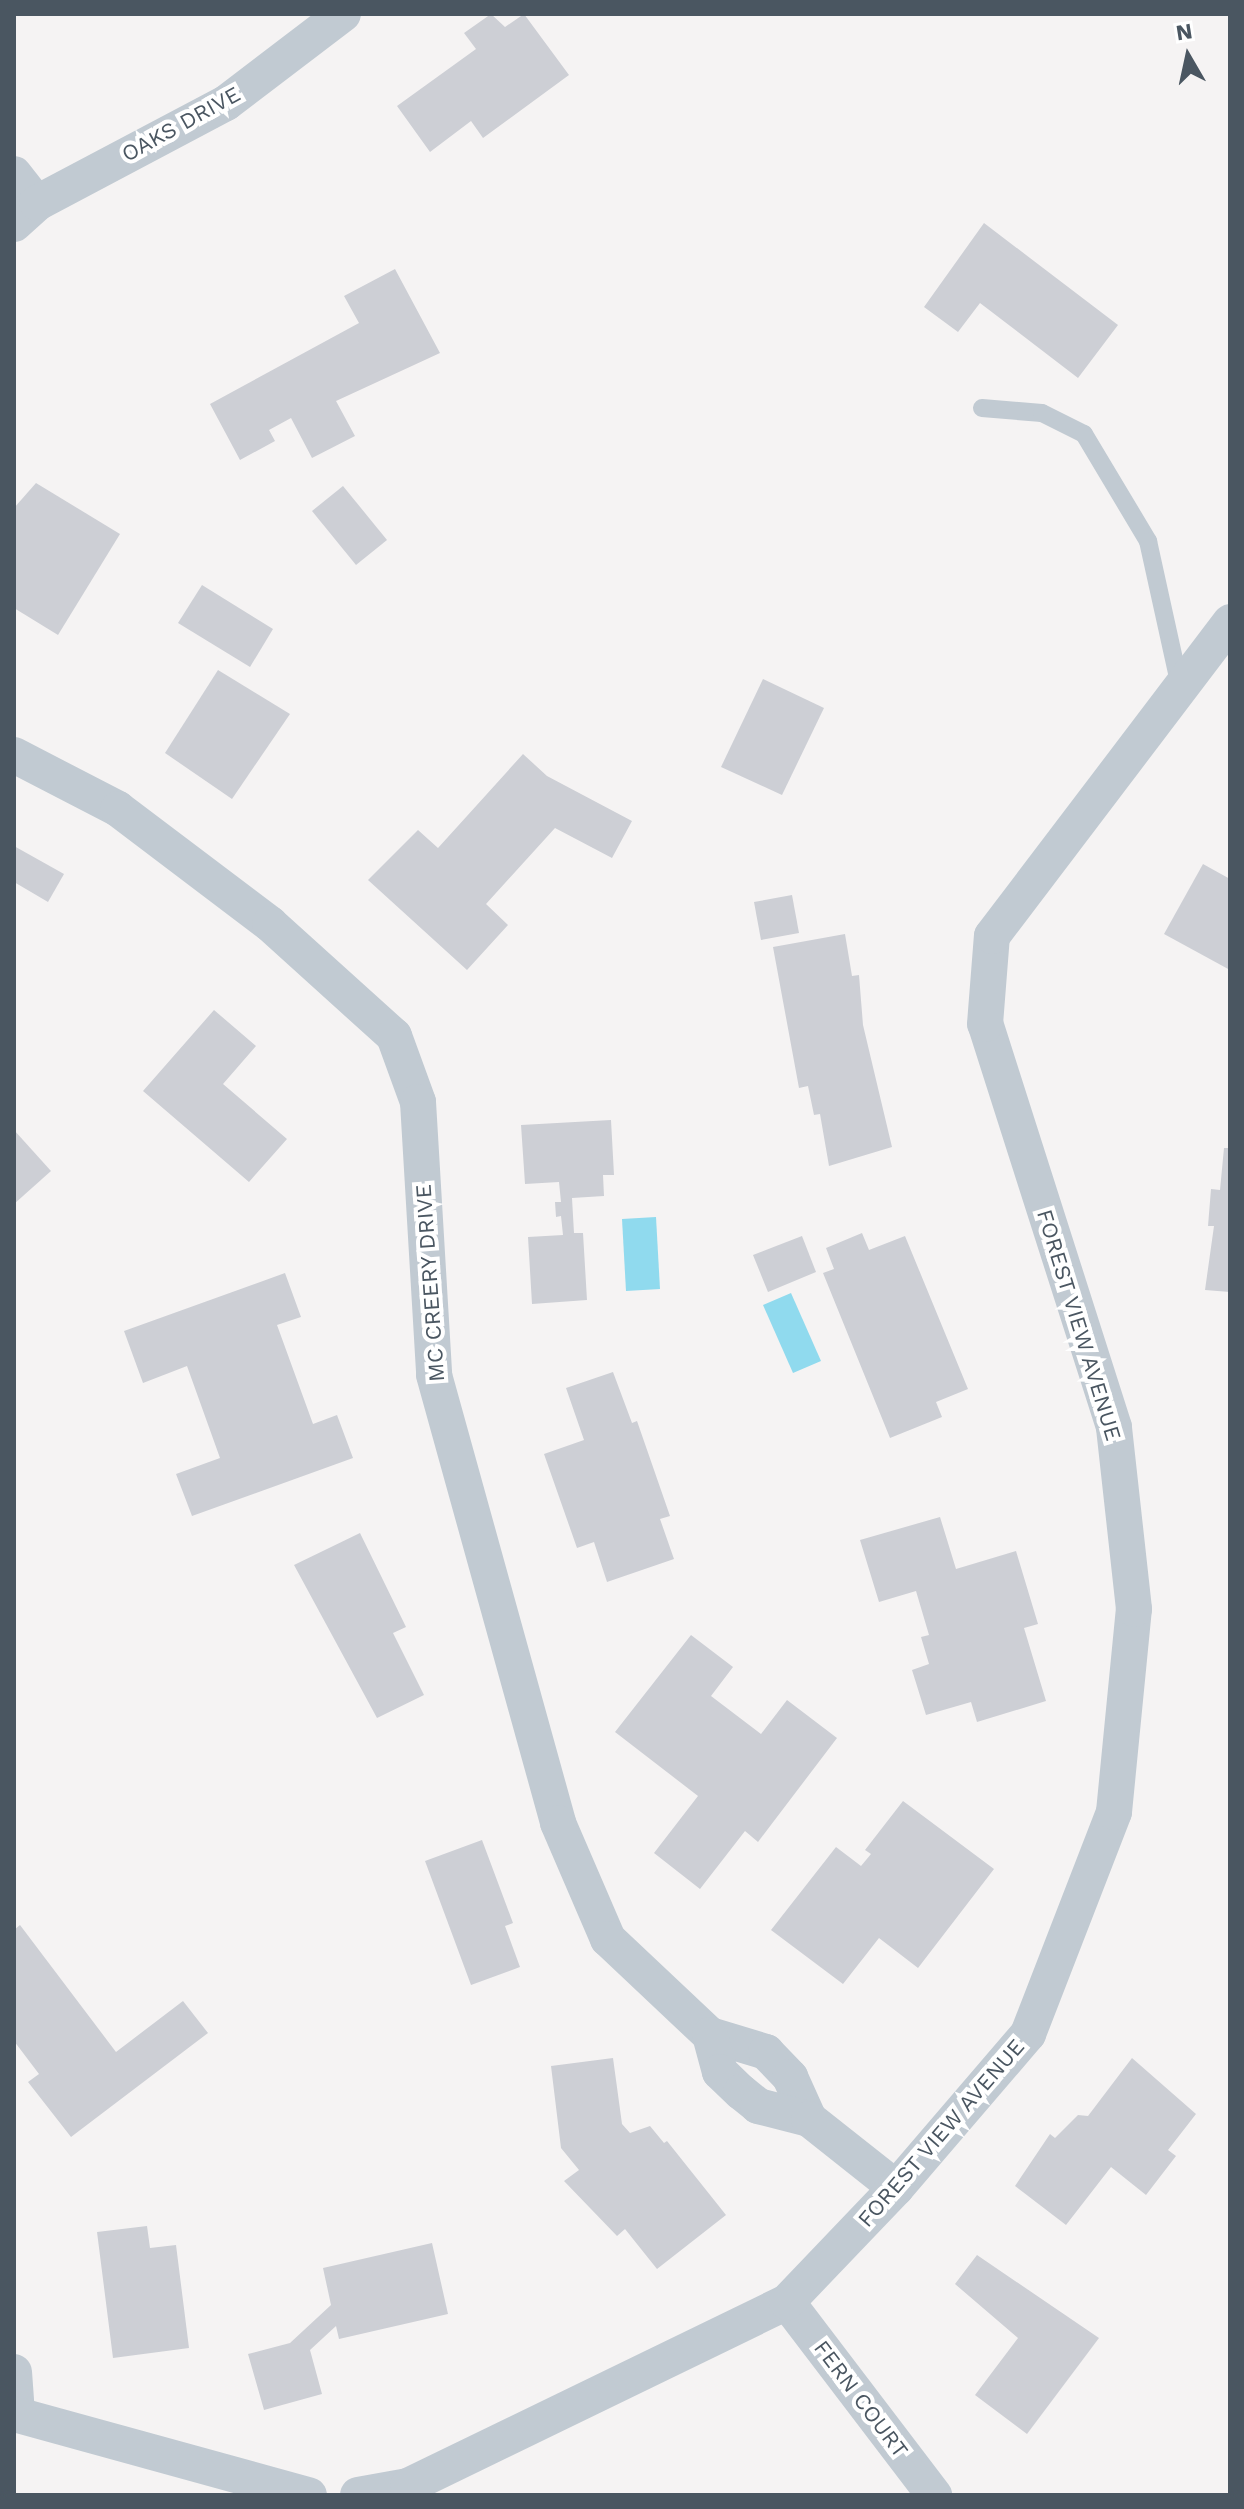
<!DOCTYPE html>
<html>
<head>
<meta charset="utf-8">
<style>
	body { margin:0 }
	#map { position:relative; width:1244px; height:2509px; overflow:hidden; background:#f5f3f3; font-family:"Work Sans",sans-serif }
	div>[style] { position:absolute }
	.water>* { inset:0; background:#90daee }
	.building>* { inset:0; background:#cdcfd5 }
	.service>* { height:18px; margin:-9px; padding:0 9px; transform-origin:9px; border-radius:9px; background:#c1cad2 }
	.minor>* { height:36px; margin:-18px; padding:0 18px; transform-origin:18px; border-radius:18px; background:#c1cad2 }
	span { translate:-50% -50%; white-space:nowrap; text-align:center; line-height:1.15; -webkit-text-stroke:8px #fff; paint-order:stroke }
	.street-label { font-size:22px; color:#4a5661 }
	.frame { position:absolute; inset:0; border:16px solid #4a5661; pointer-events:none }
	.north { position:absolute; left:1148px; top:16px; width:80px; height:80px; -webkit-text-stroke:6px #fff; paint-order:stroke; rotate:351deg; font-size:22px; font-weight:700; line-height:32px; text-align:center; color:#4a5661 }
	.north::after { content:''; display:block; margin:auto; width:28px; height:36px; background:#4a5661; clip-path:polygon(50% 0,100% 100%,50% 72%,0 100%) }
</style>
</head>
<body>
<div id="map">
	<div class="water">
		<i style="clip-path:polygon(656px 1217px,660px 1289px,626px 1291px,622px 1219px)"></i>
		<i style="clip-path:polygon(791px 1293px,821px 1361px,793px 1373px,763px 1305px)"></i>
	</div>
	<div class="building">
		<i style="clip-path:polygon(491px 14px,505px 27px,524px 14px,569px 75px,483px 138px,471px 121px,430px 152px,397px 106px,476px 49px,464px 33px)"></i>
		<i style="clip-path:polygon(984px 223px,1118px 325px,1078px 378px,980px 303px,958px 332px,924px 307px)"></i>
		<i style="clip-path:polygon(395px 269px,440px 353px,336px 401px,355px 436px,312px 458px,291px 418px,269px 430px,275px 441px,240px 460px,210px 404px,359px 323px,344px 296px)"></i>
		<i style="clip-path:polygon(36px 483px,120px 534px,58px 635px,14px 608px,14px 508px)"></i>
		<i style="clip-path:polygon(343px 486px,387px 540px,356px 565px,312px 511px)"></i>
		<i style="clip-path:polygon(202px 585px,273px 629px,250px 667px,178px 623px)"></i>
		<i style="clip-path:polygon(218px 670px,290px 714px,232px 799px,165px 753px)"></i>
		<i style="clip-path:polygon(763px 679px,824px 708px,782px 795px,721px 767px)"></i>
		<i style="clip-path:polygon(523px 754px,547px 776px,632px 821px,612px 858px,555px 828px,486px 904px,508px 925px,467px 970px,368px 880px,418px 830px,438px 848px)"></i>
		<i style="clip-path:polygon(14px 846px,64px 874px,48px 902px,14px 882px)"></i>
		<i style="clip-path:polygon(1203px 864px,1230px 879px,1230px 970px,1164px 934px)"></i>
		<i style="clip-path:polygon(792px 895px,799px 933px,761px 940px,754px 902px)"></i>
		<i style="clip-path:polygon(845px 934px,852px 976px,859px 975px,863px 1025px,892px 1147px,829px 1166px,820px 1114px,814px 1115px,808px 1086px,799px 1088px,773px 947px)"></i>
		<i style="clip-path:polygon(214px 1010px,256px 1046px,223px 1084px,287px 1139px,249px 1182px,143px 1091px)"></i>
		<i style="clip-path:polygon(611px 1120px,614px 1175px,603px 1175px,604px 1196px,572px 1198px,574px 1233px,583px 1233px,587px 1300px,532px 1304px,528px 1237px,563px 1235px,561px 1216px,556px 1217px,555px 1202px,561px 1202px,559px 1182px,525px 1184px,521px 1125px)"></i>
		<i style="clip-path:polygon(14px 1130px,51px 1171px,14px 1204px)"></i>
		<i style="clip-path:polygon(1224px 1148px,1230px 1148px,1230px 1292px,1205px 1290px,1214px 1226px,1208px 1226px,1211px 1189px,1220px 1190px)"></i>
		<i style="clip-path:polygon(862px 1233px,869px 1250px,905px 1236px,968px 1389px,936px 1402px,942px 1417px,890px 1438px,823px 1273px,834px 1269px,826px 1248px)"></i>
		<i style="clip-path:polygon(802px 1236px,816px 1272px,768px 1292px,753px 1255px)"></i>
		<i style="clip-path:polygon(285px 1273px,301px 1317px,277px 1325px,313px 1424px,337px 1415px,353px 1458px,192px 1516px,176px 1474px,220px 1458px,187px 1366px,143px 1383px,124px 1331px)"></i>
		<i style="clip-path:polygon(613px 1372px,632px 1423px,637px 1421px,670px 1516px,660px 1519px,674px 1559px,607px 1582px,594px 1542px,577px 1548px,544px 1454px,584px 1440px,566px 1388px)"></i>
		<i style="clip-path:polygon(940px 1517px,956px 1569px,1016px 1551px,1038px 1624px,1024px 1628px,1046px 1701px,977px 1722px,971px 1702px,926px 1715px,912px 1670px,929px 1664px,921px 1637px,929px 1635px,916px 1591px,879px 1602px,860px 1540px)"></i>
		<i style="clip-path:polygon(360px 1533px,406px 1627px,393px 1633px,424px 1695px,377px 1718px,294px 1565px)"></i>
		<i style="clip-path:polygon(691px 1635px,733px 1667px,711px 1696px,761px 1734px,787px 1700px,837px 1738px,758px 1842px,745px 1831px,700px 1889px,654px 1853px,698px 1796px,615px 1732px)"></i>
		<i style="clip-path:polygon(903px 1801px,994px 1869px,918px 1968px,879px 1938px,843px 1984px,771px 1930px,836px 1847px,861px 1866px,871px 1854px,865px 1850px)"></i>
		<i style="clip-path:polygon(482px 1840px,513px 1923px,505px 1926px,520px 1967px,471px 1985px,425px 1861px)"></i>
		<i style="clip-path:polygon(20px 1925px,116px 2052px,183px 2001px,208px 2033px,71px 2137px,28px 2082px,39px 2074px,14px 2041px,14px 1930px)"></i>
		<i style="clip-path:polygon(613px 2058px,622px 2124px,630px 2133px,650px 2126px,664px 2143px,667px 2141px,726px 2215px,657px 2269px,625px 2229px,617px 2236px,564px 2181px,579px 2170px,561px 2148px,551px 2066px)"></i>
		<i style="clip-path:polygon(1132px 2058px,1196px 2114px,1168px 2150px,1176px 2156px,1146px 2195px,1111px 2167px,1066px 2225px,1015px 2186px,1050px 2134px,1055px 2138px,1078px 2115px,1088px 2116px)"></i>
		<i style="clip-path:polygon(147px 2226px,150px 2248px,176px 2245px,189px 2348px,113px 2358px,97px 2232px)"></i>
		<i style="clip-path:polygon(432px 2243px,448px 2314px,339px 2339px,336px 2326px,310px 2350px,322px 2394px,264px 2410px,248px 2354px,290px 2343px,331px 2305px,323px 2268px)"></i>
		<i style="clip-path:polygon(977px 2255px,1099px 2338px,1027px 2434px,975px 2395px,1018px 2338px,955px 2284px)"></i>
	</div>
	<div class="service">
		<i style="left:982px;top:408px;width:60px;rotate:4.8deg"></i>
		<i style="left:1042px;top:413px;width:47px;rotate:26.6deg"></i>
		<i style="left:1084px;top:434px;width:125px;rotate:59.1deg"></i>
		<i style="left:1148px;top:541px;width:148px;rotate:77.6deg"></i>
	</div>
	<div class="minor">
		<i style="left:14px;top:174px;width:37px;rotate:52deg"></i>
		<i style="left:14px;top:224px;width:31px;rotate:-42deg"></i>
		<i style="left:37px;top:203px;width:214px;rotate:-27.9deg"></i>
		<i style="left:226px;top:103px;width:147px;rotate:-37.3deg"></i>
		<i style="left:14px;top:755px;width:117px;rotate:27.4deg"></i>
		<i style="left:118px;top:809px;width:191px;rotate:37.1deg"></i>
		<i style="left:270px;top:924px;width:167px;rotate:42.1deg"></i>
		<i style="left:394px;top:1036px;width:70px;rotate:70deg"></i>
		<i style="left:418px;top:1102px;width:273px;rotate:86.6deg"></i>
		<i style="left:434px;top:1375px;width:465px;rotate:74.5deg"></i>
		<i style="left:558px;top:1823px;width:126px;rotate:66.7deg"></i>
		<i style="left:608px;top:1939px;width:140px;rotate:43.3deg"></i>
		<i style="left:710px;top:2035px;width:59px;rotate:16.9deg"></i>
		<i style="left:766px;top:2052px;width:35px;rotate:46deg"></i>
		<i style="left:790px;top:2077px;width:46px;rotate:65.7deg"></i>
		<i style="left:710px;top:2035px;width:38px;rotate:75deg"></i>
		<i style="left:720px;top:2072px;width:29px;rotate:44deg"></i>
		<i style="left:741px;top:2092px;width:22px;rotate:39deg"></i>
		<i style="left:758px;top:2106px;width:53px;rotate:14.3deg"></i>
		<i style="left:809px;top:2119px;width:111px;rotate:38.4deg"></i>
		<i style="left:787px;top:2302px;width:243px;rotate:52.7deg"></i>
		<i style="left:14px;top:2372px;width:42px;rotate:85.9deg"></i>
		<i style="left:14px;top:2414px;width:306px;rotate:15.4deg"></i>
		<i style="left:358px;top:2495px;width:51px;rotate:-10.2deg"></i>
		<i style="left:408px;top:2486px;width:421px;rotate:-25.9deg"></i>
		<i style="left:787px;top:2302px;width:158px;rotate:-46.3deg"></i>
		<i style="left:896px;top:2188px;width:203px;rotate:-49.4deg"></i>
		<i style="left:1028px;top:2034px;width:238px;rotate:-68.8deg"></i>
		<i style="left:1114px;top:1812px;width:204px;rotate:-84.4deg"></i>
		<i style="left:1134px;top:1609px;width:183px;rotate:-96.3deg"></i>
		<i style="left:1114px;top:1427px;width:423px;rotate:-107.7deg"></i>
		<i style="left:985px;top:1024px;width:88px;rotate:-85.5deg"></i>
		<i style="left:992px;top:936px;width:394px;rotate:-52.8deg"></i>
	</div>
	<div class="street-label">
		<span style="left:181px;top:124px;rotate:-29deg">OAKS DRIVE</span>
		<span style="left:430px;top:1283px;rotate:-94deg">MC CREERY DRIVE</span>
		<span style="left:1079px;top:1325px;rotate:73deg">FOREST VIEW AVENUE</span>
		<span style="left:941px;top:2133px;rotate:-49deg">FOREST VIEW AVENUE</span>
		<span style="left:861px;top:2399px;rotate:53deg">FERN COURT</span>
	</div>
	<div class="frame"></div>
	<div class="north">N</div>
</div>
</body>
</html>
